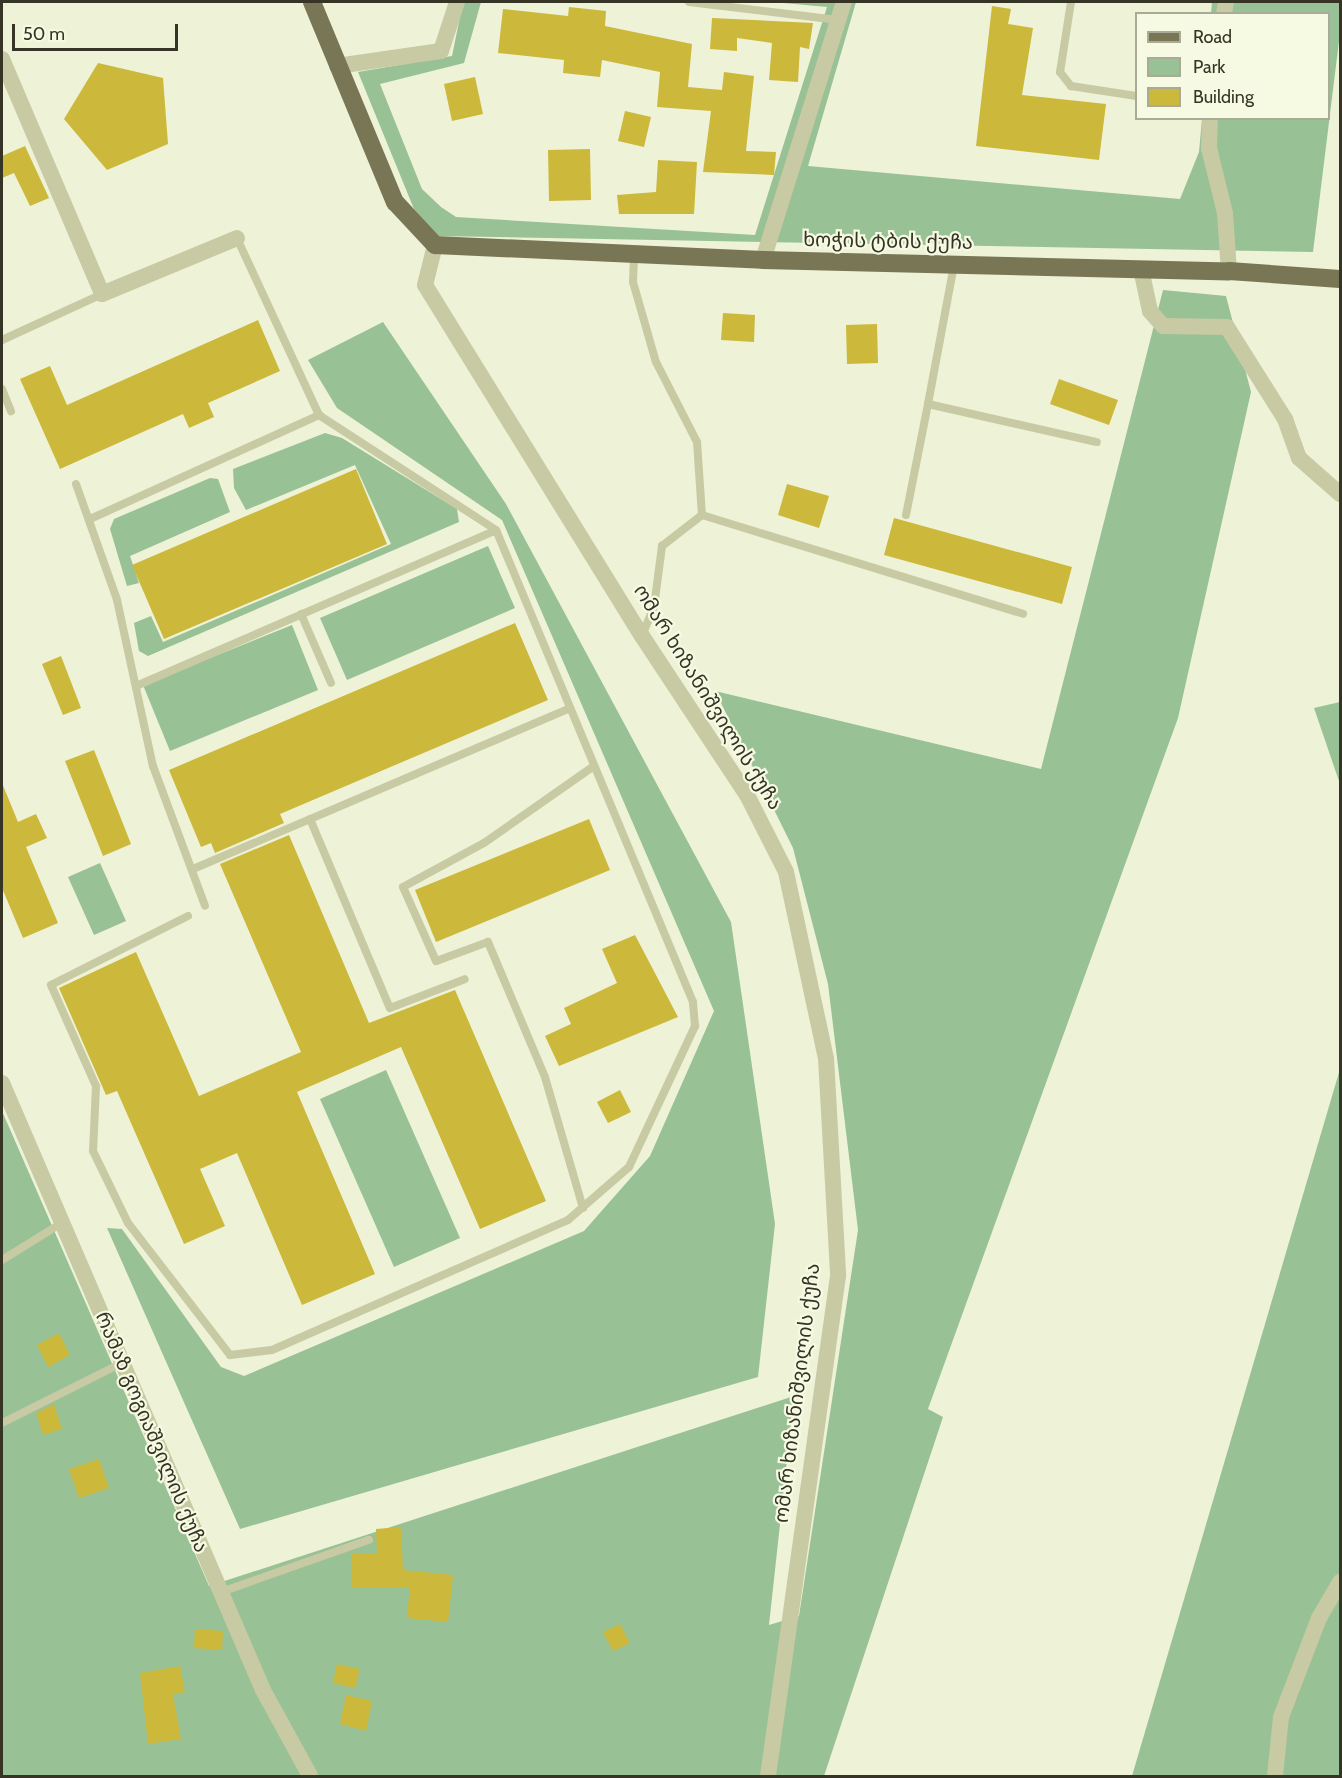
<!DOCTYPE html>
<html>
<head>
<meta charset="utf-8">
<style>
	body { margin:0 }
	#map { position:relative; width:1342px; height:1778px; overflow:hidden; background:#eef2d7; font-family:Cabin,"Noto Sans Georgian",sans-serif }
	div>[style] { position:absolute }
	.green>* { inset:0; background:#98c196 }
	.building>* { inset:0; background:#ccb83b }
	.lane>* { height:8px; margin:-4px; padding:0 4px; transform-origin:4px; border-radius:4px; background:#c7caa2 }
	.street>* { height:16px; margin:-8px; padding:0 8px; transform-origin:8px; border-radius:8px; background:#c7caa2 }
	.primary>* { height:18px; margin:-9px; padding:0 9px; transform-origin:9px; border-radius:9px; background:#787655 }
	span { translate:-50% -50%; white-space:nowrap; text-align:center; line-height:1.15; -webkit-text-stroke:4.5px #f6fae3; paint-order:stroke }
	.street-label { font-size:20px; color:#353425 }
	.frame { position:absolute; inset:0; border:3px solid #353425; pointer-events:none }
	.legend { position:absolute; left:1135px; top:12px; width:195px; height:108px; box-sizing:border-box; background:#f6fae3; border:2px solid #a9ab97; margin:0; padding:8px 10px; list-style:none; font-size:18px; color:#353425 }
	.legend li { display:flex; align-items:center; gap:12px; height:30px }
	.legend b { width:30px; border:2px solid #a9ab97 }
	.scale { position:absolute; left:12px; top:24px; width:166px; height:27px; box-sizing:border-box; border:3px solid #353425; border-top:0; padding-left:8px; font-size:18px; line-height:21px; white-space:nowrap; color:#353425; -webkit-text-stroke:4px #f6fae3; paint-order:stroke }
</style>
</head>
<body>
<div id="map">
	<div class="green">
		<i style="clip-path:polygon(463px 2px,481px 2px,464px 63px,380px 84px,422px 189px,441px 207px,456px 217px,755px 235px,827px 7px,773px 2px,856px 2px,808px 166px,1180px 199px,1199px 152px,1202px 119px,1328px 118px,1328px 14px,1211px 13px,1212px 2px,1340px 2px,1340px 33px,1313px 252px,438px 236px,414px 209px,358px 72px,452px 56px)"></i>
		<i style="clip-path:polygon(1163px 290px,1226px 296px,1251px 392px,1178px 718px,928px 1409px,943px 1417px,824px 1776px,2px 1776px,2px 1111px,209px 1586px,794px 1396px,769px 1625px,799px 1616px,858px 1230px,828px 984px,793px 848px,715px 691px,1041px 769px)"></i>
		<i style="clip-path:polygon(383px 322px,506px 504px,731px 922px,775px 1224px,758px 1377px,240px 1529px,107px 1228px,122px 1229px,221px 1367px,244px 1376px,584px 1231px,650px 1156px,714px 1011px,502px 520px,337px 408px,308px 360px)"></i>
		<i style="clip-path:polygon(325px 433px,342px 438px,457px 509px,459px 522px,148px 656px,139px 651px,134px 623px,151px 616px,163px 642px,391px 544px,355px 465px,246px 510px,234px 488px,233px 469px)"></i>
		<i style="clip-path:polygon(210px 478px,218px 479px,230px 512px,130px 556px,139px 583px,127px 586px,110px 529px,114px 519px)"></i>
		<i style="clip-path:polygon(488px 546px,515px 608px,347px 680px,320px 618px)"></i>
		<i style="clip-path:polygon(292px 625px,318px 690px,170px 751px,143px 685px)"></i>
		<i style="clip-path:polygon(1340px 702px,1340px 784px,1314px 708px)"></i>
		<i style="clip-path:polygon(100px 863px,126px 921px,94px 935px,68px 877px)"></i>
		<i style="clip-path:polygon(1340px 1069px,1340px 1776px,1132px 1776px)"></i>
		<i style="clip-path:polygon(386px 1070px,460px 1238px,394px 1267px,320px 1099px)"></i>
	</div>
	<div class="building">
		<i style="clip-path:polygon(992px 6px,1011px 9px,1008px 24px,1033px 28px,1022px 95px,1106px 104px,1099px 160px,976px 146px)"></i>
		<i style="clip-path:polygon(569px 7px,606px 11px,605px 26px,692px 44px,688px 87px,722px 90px,724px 72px,754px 76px,746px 151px,776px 152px,774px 175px,703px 172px,711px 111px,657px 107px,660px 72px,602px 60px,600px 77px,563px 73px,564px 60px,498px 53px,503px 9px,568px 16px)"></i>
		<i style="clip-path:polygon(712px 18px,813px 23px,809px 49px,800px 47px,798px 82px,769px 80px,772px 43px,737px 38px,737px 51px,710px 49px)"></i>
		<i style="clip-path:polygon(98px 63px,163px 78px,168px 144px,107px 170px,64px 119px)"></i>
		<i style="clip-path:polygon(475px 77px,483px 114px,452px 121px,444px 84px)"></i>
		<i style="clip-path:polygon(625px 111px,651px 117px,644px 147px,618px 141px)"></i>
		<i style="clip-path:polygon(25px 146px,49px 198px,30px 206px,14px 173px,2px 178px,2px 156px)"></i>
		<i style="clip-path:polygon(590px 149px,591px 200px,549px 201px,548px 150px)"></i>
		<i style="clip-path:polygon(658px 160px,697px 162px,694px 214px,619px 214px,617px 195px,656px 192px)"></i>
		<i style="clip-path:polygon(723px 313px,755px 315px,754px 342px,721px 340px)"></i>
		<i style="clip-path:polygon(258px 320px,280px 371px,208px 403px,214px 417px,189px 428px,183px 414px,60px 469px,20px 379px,50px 366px,67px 405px)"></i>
		<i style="clip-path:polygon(877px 324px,878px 363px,847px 364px,846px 325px)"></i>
		<i style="clip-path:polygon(1059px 379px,1118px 400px,1109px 425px,1050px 404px)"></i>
		<i style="clip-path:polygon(356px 469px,387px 544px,164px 639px,132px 565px)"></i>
		<i style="clip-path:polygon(787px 484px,829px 496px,819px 528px,778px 515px)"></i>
		<i style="clip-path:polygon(894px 518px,1072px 567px,1062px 604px,884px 555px)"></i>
		<i style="clip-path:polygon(515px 623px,548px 700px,280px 814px,284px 823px,215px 853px,211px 843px,201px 847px,169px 770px)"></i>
		<i style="clip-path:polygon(61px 656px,81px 708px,63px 715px,42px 664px)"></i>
		<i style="clip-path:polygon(94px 750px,131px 844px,103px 856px,65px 761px)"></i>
		<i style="clip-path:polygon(2px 783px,18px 822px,36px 814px,47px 838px,26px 847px,58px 923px,23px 938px,2px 888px)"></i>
		<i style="clip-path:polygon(589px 819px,610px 870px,436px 942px,415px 890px)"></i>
		<i style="clip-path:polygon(289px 835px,369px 1023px,455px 990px,546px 1201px,480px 1229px,401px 1047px,297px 1092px,375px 1274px,302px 1305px,237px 1153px,200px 1169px,225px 1226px,184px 1244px,117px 1091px,106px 1095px,59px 988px,136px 952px,199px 1096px,301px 1052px,220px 864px)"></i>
		<i style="clip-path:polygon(635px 935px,678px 1017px,559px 1066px,545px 1036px,571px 1024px,564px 1008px,617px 983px,602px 949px)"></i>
		<i style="clip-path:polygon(620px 1090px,631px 1112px,608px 1123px,597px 1102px)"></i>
		<i style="clip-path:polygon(59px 1333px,70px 1355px,48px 1367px,37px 1345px)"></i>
		<i style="clip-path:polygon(54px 1404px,62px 1429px,43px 1435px,36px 1413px)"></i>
		<i style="clip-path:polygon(99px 1459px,109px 1488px,79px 1498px,69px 1469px)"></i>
		<i style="clip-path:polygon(401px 1527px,403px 1570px,453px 1575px,448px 1622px,407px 1618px,410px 1587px,351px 1588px,351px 1554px,377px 1554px,376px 1529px)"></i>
		<i style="clip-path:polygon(620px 1624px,630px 1643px,613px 1651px,603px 1632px)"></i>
		<i style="clip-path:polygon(195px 1629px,223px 1631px,222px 1650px,194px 1648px)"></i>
		<i style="clip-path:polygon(337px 1664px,360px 1669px,355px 1688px,333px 1683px)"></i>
		<i style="clip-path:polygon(180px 1666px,185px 1692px,173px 1694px,181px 1739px,148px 1744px,140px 1673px)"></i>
		<i style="clip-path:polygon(346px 1695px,372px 1701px,366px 1731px,340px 1724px)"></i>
	</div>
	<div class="lane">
		<i style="left:689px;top:2px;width:150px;rotate:6.9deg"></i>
		<i style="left:1071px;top:2px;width:71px;rotate:98.9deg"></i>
		<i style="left:1060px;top:72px;width:18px;rotate:52deg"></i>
		<i style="left:1071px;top:86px;width:66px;rotate:8.7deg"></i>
		<i style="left:634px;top:255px;width:27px;rotate:92deg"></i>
		<i style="left:633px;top:282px;width:83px;rotate:74deg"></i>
		<i style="left:656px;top:362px;width:90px;rotate:62.9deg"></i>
		<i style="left:697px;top:442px;width:73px;rotate:86.1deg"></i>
		<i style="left:702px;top:515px;width:336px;rotate:17.1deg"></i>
		<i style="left:954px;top:265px;width:141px;rotate:100.6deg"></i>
		<i style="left:928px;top:404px;width:173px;rotate:12.7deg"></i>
		<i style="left:2px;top:340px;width:110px;rotate:-24.7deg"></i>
		<i style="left:2px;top:389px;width:24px;rotate:68deg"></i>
		<i style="left:76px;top:484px;width:123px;rotate:70.5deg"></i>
		<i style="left:117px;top:600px;width:170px;rotate:77.8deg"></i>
		<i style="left:153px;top:766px;width:149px;rotate:69.6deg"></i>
		<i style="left:906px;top:515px;width:113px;rotate:-78.8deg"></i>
		<i style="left:90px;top:519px;width:252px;rotate:-24.4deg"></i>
		<i style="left:301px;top:614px;width:75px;rotate:66.5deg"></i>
		<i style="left:642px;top:636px;width:31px;rotate:-68deg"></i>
		<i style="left:654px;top:607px;width:62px;rotate:-82.5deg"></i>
		<i style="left:662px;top:546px;width:51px;rotate:-37.8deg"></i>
		<i style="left:136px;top:686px;width:392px;rotate:-23.4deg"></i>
		<i style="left:310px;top:819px;width:205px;rotate:67.1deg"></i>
		<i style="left:390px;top:1008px;width:80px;rotate:-21.1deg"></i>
		<i style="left:193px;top:869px;width:410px;rotate:-23.1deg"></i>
		<i style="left:188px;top:916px;width:153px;rotate:153.3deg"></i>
		<i style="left:51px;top:985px;width:111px;rotate:66deg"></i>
		<i style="left:96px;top:1086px;width:65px;rotate:92.6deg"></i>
		<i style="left:93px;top:1151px;width:80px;rotate:64.1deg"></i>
		<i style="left:128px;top:1223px;width:167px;rotate:52.3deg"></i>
		<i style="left:230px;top:1355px;width:42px;rotate:-6.8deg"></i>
		<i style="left:272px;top:1350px;width:323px;rotate:-23.7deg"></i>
		<i style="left:568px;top:1220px;width:81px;rotate:-41deg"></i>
		<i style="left:629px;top:1167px;width:156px;rotate:-64.9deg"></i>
		<i style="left:695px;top:1026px;width:24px;rotate:-95deg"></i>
		<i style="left:693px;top:1002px;width:511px;rotate:-112.65deg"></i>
		<i style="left:496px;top:530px;width:211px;rotate:-147deg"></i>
		<i style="left:319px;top:415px;width:195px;rotate:-114.9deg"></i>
		<i style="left:583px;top:1208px;width:136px;rotate:-106.2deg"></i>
		<i style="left:545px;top:1077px;width:147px;rotate:-112.9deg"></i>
		<i style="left:488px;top:942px;width:55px;rotate:159.9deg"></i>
		<i style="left:436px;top:961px;width:81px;rotate:-114deg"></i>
		<i style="left:403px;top:887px;width:92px;rotate:-28.5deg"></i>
		<i style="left:484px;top:843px;width:134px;rotate:-35deg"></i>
		<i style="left:2px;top:1260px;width:70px;rotate:-31.7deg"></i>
		<i style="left:2px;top:1423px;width:134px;rotate:-26.6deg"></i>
		<i style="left:221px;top:1592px;width:157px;rotate:-19.4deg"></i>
	</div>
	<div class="street">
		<i style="left:1224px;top:14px;width:12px;rotate:-81deg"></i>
		<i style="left:2px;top:59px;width:255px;rotate:66.9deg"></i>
		<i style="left:102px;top:294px;width:146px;rotate:-22.5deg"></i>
		<i style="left:337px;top:66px;width:105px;rotate:-8.2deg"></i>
		<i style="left:441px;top:51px;width:52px;rotate:-71.9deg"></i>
		<i style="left:1210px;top:118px;width:30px;rotate:92deg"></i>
		<i style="left:1209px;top:148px;width:67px;rotate:76.2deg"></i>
		<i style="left:1225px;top:213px;width:58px;rotate:86.1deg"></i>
		<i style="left:435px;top:245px;width:41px;rotate:104deg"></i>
		<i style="left:425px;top:285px;width:413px;rotate:58.3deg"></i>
		<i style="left:642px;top:636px;width:191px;rotate:56.6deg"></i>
		<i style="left:747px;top:795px;width:86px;rotate:63.1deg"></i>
		<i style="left:786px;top:872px;width:190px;rotate:77.9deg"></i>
		<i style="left:826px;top:1058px;width:218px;rotate:86.8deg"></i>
		<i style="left:838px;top:1276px;width:505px;rotate:97.97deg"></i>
		<i style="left:763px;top:260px;width:270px;rotate:-72.6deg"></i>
		<i style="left:1141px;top:269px;width:43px;rotate:77.9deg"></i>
		<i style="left:1150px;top:311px;width:20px;rotate:49deg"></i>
		<i style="left:1163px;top:326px;width:64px;rotate:0.9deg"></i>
		<i style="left:1227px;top:327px;width:109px;rotate:57.8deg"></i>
		<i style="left:1285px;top:419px;width:41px;rotate:70.3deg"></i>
		<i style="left:1299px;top:458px;width:55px;rotate:41.3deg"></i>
		<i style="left:2px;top:1083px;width:661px;rotate:66.73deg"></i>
		<i style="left:263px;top:1690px;width:98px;rotate:61.3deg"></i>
		<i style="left:1275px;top:1776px;width:59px;rotate:-84.2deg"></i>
		<i style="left:1281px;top:1717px;width:106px;rotate:-69deg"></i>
		<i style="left:1319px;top:1618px;width:42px;rotate:-59.7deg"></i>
	</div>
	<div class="primary">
		<i style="left:312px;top:2px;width:217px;rotate:67.5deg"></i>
		<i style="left:395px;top:202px;width:59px;rotate:47.1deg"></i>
		<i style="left:435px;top:245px;width:328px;rotate:2.6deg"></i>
		<i style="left:763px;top:260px;width:466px;rotate:1.4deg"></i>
		<i style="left:1229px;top:271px;width:111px;rotate:4.1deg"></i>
	</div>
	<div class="street-label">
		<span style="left:888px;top:241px;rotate:1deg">ხოჭის ტბის ქუჩა</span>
		<span style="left:708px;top:697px;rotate:58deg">ომარ ხიზანიშვილის ქუჩა</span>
		<span style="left:797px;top:1393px;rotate:-83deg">ომარ ხიზანიშვილის ქუჩა</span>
		<span style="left:152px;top:1432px;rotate:67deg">რამაზ გოგიაშვილის ქუჩა</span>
	</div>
	<div class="frame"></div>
	<ul class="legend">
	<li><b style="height:8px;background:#787655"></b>Road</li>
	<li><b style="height:16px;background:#98c196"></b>Park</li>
	<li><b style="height:16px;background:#ccb83b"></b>Building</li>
	</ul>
	<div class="scale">50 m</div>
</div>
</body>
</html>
